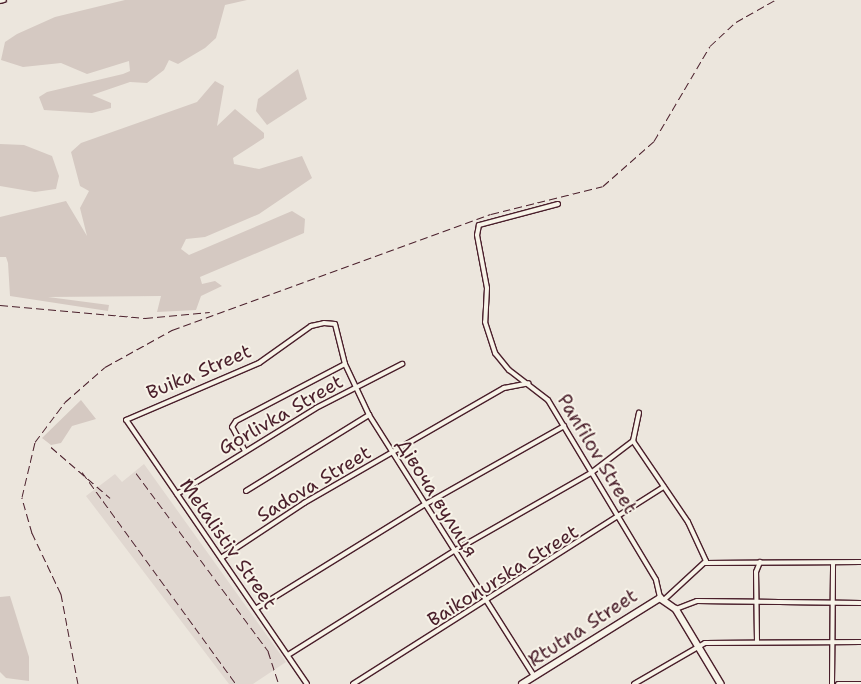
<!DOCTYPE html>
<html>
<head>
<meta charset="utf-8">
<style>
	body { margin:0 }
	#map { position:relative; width:861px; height:684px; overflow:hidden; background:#ece6dd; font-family:"Shantell Sans",sans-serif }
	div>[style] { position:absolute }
	.built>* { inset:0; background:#e0d7d0 }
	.green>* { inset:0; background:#d5c9c2 }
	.roads { filter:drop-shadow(1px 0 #4a1f2b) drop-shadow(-1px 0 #4a1f2b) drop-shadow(0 1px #4a1f2b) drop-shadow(0 -1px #4a1f2b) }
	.street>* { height:4px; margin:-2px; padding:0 2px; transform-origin:2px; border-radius:2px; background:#f7f3e8 }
	.secondary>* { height:5.5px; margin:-2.75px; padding:0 2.75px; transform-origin:2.75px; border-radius:2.75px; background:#f7f3e8 }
	.rail>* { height:1px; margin-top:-0.5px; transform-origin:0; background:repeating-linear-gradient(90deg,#4a1f2b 0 8px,transparent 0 12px) }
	span { translate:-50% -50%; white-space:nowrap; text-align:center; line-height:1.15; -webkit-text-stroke:4px #f7f3e8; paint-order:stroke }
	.street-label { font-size:19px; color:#4a1f2b }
</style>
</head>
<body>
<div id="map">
	<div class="built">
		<i style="clip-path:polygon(144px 464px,286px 662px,253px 684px,229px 684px,86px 496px,115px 474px,122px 482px)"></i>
	</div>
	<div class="green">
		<i style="clip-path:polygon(125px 0,247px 0,225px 5px,216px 38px,205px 48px,178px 64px,169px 60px,164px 70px,147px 83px,130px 82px,92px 95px,111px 103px,111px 108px,92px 113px,44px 110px,39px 97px,47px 92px,123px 74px,130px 71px,129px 61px,87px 74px,61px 63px,23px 67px,1px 60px,5px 42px,17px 34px,55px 17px)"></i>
		<i style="clip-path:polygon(298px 69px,307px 99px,267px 125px,256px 111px,258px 99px)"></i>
		<i style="clip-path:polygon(215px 81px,224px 86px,217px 126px,235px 109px,264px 133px,264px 138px,233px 158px,234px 164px,259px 169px,302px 156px,312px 178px,259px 214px,205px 237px,186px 239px,181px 249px,189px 255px,292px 211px,305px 219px,304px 233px,200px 277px,202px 284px,215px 281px,222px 286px,201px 296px,196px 310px,157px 312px,161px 296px,48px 297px,109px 305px,108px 311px,10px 296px,8px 263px,6px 257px,0 257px,0 217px,66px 201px,87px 236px,80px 208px,89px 191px,80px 186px,71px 152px,81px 143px,197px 102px)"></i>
		<i style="clip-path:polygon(0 144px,24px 145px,52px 156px,59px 176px,56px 189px,35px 192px,0 186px)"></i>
		<i style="clip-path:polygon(81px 400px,96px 419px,72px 426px,61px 443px,51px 445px,42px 438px)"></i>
		<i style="clip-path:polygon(10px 596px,29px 657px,29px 681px,6px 678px,0 672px,0 597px)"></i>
	</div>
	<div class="roads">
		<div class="street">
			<i style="left:0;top:1px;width:4px;rotate:-14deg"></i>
			<i style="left:558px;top:204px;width:82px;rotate:165.1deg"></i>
			<i style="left:479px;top:225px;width:10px;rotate:101deg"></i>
			<i style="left:477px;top:235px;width:54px;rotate:79.3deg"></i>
			<i style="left:487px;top:288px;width:34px;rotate:93deg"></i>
			<i style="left:485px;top:322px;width:33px;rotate:72deg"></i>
			<i style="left:495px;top:353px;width:22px;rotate:51deg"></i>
			<i style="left:509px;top:370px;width:49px;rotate:37.6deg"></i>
			<i style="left:548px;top:400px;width:210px;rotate:59deg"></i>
			<i style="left:656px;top:580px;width:18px;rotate:77deg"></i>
			<i style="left:633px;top:441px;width:98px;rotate:55.8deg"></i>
			<i style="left:688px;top:522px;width:43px;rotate:65.2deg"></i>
			<i style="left:706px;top:561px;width:56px;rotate:137.2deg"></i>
			<i style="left:633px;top:441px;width:29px;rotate:-78deg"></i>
			<i style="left:245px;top:451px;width:27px;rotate:-118deg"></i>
			<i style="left:232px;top:427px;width:7px;rotate:-56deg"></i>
			<i style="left:236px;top:421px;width:123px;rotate:-27.6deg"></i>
			<i style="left:246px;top:491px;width:145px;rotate:-31.7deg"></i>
			<i style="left:177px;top:494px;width:163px;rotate:-31.7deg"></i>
			<i style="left:316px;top:408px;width:97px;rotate:-27.1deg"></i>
			<i style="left:221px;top:558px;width:100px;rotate:-33.5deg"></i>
			<i style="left:304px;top:503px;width:231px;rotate:-29.9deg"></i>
			<i style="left:504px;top:388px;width:25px;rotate:-11deg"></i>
			<i style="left:705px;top:563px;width:156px;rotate:-0.4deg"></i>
			<i style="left:257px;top:608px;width:196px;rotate:-31.7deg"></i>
			<i style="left:424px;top:505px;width:161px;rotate:-29.4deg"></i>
			<i style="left:676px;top:609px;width:22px;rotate:-21deg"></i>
			<i style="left:697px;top:601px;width:164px;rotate:0.7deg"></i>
			<i style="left:757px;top:641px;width:69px;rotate:-90.8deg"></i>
			<i style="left:756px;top:572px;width:11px;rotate:-68deg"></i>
			<i style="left:288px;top:655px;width:196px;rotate:-32.1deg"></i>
			<i style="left:454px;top:551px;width:158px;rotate:-29.7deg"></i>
			<i style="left:591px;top:473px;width:53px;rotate:-37.3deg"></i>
			<i style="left:307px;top:684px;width:320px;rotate:-124.4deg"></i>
			<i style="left:126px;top:420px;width:145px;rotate:-23.2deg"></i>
			<i style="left:259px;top:363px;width:64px;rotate:-35.4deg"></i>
			<i style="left:311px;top:326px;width:13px;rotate:-13deg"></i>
			<i style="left:324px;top:323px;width:11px;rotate:5deg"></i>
			<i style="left:335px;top:324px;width:41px;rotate:76deg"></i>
			<i style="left:345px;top:364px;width:56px;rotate:64.8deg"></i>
			<i style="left:369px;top:415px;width:309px;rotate:57.7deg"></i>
			<i style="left:353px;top:684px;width:368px;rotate:-32.4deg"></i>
			<i style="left:634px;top:684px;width:82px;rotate:-30deg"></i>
			<i style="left:705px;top:643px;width:156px;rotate:-0.4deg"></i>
			<i style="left:832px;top:684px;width:121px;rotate:-89.5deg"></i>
			<i style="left:838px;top:684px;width:23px"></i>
		</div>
		<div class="secondary">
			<i style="left:522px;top:684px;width:163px;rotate:-31.9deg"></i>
			<i style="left:660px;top:598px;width:19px;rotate:35deg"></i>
			<i style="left:676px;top:609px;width:87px;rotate:59deg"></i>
		</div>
	</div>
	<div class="rail">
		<i style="left:0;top:305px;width:146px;rotate:5.1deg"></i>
		<i style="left:145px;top:318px;width:65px;rotate:-5.3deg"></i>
		<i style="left:51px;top:447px;width:78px;rotate:40.8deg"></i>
		<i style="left:82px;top:472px;width:262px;rotate:54deg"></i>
		<i style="left:136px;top:473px;width:222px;rotate:53.4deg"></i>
		<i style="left:268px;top:651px;width:35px;rotate:72deg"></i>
		<i style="left:78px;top:684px;width:92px;rotate:-100.7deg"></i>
		<i style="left:61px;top:594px;width:68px;rotate:-115.4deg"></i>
		<i style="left:32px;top:533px;width:37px;rotate:-106deg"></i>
		<i style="left:22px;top:497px;width:57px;rotate:-76.7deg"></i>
		<i style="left:35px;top:442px;width:50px;rotate:-53.1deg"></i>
		<i style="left:65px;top:402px;width:53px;rotate:-41.2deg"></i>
		<i style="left:105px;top:367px;width:77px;rotate:-28.9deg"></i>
		<i style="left:172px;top:330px;width:339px;rotate:-20deg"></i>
		<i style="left:491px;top:214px;width:115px;rotate:-14deg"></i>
		<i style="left:603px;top:186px;width:68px;rotate:-41.4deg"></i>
		<i style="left:654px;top:141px;width:110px;rotate:-59.5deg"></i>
		<i style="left:710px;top:46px;width:35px;rotate:-43deg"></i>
		<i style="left:736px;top:22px;width:45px;rotate:-29.4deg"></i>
	</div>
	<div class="street-label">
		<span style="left:199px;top:372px;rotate:-23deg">Buika Street</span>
		<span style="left:281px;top:415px;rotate:-30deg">Gorlivka Street</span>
		<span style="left:597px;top:454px;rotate:59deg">Panfilov Street</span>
		<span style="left:314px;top:484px;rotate:-31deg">Sadova Street</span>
		<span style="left:437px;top:498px;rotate:58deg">Дівоча вулиця</span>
		<span style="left:228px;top:544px;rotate:55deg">Metalistiv Street</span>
		<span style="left:503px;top:576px;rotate:-32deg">Baikonurska Street</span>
		<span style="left:583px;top:628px;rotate:-33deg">Rtutna Street</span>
	</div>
</div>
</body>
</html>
